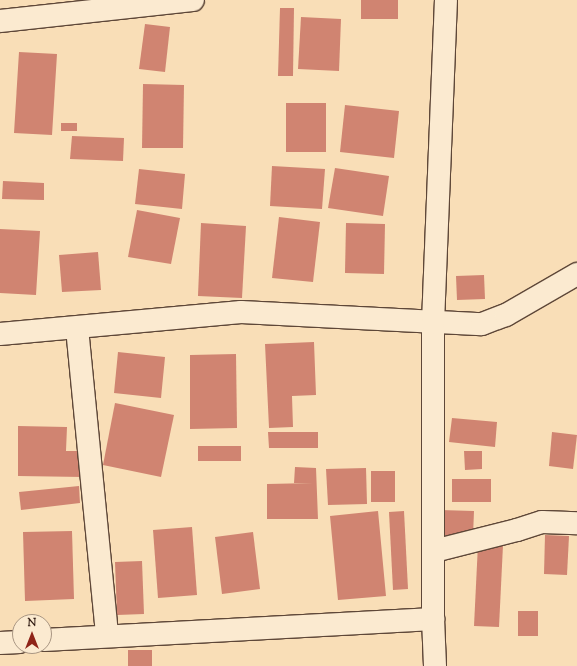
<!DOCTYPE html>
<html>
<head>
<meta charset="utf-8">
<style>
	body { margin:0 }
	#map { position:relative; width:577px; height:666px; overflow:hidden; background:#f9deb7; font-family:"Sorts Mill Goudy",serif }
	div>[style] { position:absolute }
	.building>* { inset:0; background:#d08471 }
	.roads { filter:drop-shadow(1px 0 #5e4738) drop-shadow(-1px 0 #5e4738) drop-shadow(0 1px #5e4738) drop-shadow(0 -1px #5e4738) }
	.minor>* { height:22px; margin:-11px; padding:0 11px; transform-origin:11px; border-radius:11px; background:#fbead0 }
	span { translate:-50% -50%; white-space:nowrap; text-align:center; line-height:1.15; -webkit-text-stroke:3.5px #fbead0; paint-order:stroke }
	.north { position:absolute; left:12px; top:614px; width:40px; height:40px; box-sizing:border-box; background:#fbead0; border:1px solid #a89582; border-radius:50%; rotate:0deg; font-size:11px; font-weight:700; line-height:16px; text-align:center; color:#2b150d }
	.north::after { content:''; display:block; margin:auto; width:14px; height:18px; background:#8f2418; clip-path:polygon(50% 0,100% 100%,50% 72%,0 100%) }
</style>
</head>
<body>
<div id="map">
	<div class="building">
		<i style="clip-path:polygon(361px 0,398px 0,398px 19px,361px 19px)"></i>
		<i style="clip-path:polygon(280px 8px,294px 8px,293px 76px,278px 76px)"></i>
		<i style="clip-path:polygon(301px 17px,341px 19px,339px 71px,298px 69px)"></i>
		<i style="clip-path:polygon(145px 24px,170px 27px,165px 72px,139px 69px)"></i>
		<i style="clip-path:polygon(19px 52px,57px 54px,52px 135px,14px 133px)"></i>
		<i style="clip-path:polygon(143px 84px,184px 85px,183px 148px,142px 148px)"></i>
		<i style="clip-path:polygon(286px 103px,326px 103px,326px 152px,286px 152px)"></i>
		<i style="clip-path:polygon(345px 105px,399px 111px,394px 158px,340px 152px)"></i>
		<i style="clip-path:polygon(61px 123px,77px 123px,77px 131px,61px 131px)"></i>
		<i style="clip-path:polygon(72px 136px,124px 138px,123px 161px,70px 159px)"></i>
		<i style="clip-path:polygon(272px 166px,325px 169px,322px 209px,270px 206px)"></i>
		<i style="clip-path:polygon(335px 168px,389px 176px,383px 216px,328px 208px)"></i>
		<i style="clip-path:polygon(139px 169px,185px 174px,182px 209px,135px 204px)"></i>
		<i style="clip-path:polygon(3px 181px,44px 183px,44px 200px,2px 199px)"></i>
		<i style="clip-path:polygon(137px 210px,180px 218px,171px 264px,128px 257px)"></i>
		<i style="clip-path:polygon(279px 217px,320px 222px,313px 282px,272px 278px)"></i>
		<i style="clip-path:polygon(201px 223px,246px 226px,242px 298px,198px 296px)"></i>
		<i style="clip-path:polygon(346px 223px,385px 224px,384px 274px,345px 273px)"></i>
		<i style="clip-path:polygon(0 229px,40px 231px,36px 295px,0 293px)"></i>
		<i style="clip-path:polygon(98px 252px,101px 290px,62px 292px,59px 255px)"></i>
		<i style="clip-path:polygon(484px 275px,485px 299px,457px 300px,456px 276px)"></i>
		<i style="clip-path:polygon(314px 342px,316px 395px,292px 396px,293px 427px,269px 428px,265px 344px)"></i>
		<i style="clip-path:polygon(118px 352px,165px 357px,161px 398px,114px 393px)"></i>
		<i style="clip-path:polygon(236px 354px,237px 428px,190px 429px,190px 355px)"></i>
		<i style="clip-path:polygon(115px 403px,174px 415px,161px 477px,103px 465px)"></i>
		<i style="clip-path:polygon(452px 418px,497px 422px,495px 447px,449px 442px)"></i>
		<i style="clip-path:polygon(18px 426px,67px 427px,66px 451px,83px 451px,83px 477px,18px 476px)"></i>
		<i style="clip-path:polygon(268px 432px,318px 432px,318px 448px,269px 448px)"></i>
		<i style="clip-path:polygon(552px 432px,577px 435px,573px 469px,549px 466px)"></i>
		<i style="clip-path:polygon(198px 446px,241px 446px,241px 461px,198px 461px)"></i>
		<i style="clip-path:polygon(464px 451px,482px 451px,482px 469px,465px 470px)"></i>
		<i style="clip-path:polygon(295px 467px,316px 468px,318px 519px,267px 519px,267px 484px,313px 483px,294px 483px)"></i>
		<i style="clip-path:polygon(366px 468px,367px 504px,328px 505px,326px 469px)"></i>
		<i style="clip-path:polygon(371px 471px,395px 471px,395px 502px,371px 502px)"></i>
		<i style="clip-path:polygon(452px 479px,491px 479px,491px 502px,452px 502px)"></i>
		<i style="clip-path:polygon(79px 486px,80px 503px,21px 510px,19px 492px)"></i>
		<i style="clip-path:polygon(440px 510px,474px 511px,473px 536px,439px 535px)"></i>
		<i style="clip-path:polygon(378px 511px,386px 596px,338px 600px,330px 516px)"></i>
		<i style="clip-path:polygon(404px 511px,408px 589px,393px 590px,389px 512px)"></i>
		<i style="clip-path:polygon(192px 527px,197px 595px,158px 598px,153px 530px)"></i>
		<i style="clip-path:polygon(72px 531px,74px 599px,25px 601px,23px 532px)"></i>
		<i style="clip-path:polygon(253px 532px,260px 589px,222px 594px,215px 537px)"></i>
		<i style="clip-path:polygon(545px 535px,569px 536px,567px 575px,544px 574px)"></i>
		<i style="clip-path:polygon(478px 544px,503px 545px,499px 627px,474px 626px)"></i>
		<i style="clip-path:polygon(142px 561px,144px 614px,117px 615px,115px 562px)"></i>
		<i style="clip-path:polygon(518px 611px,538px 611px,538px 636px,518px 636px)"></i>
		<i style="clip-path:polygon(128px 650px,152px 650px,152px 666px,128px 666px)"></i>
	</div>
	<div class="roads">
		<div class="minor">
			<i style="left:0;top:21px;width:194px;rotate:-6.2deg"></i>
			<i style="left:77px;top:328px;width:308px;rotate:84.4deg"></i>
			<i style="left:0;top:334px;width:242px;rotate:-5.2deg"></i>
			<i style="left:241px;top:312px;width:241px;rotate:2.9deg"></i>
			<i style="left:482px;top:324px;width:26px;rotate:-21deg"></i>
			<i style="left:506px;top:315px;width:82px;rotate:-30deg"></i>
			<i style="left:434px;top:551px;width:86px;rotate:-14.2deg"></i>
			<i style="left:517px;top:530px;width:26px;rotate:-18deg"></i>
			<i style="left:542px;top:522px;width:35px;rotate:2deg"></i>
			<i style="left:44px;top:640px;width:390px;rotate:-3.1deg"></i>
			<i style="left:0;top:643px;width:20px;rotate:-3deg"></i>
			<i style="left:435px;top:666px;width:47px;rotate:-92.4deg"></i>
			<i style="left:433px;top:619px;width:296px;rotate:-90deg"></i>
			<i style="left:433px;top:323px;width:323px;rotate:-87.7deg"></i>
		</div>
	</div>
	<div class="north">N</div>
</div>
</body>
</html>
